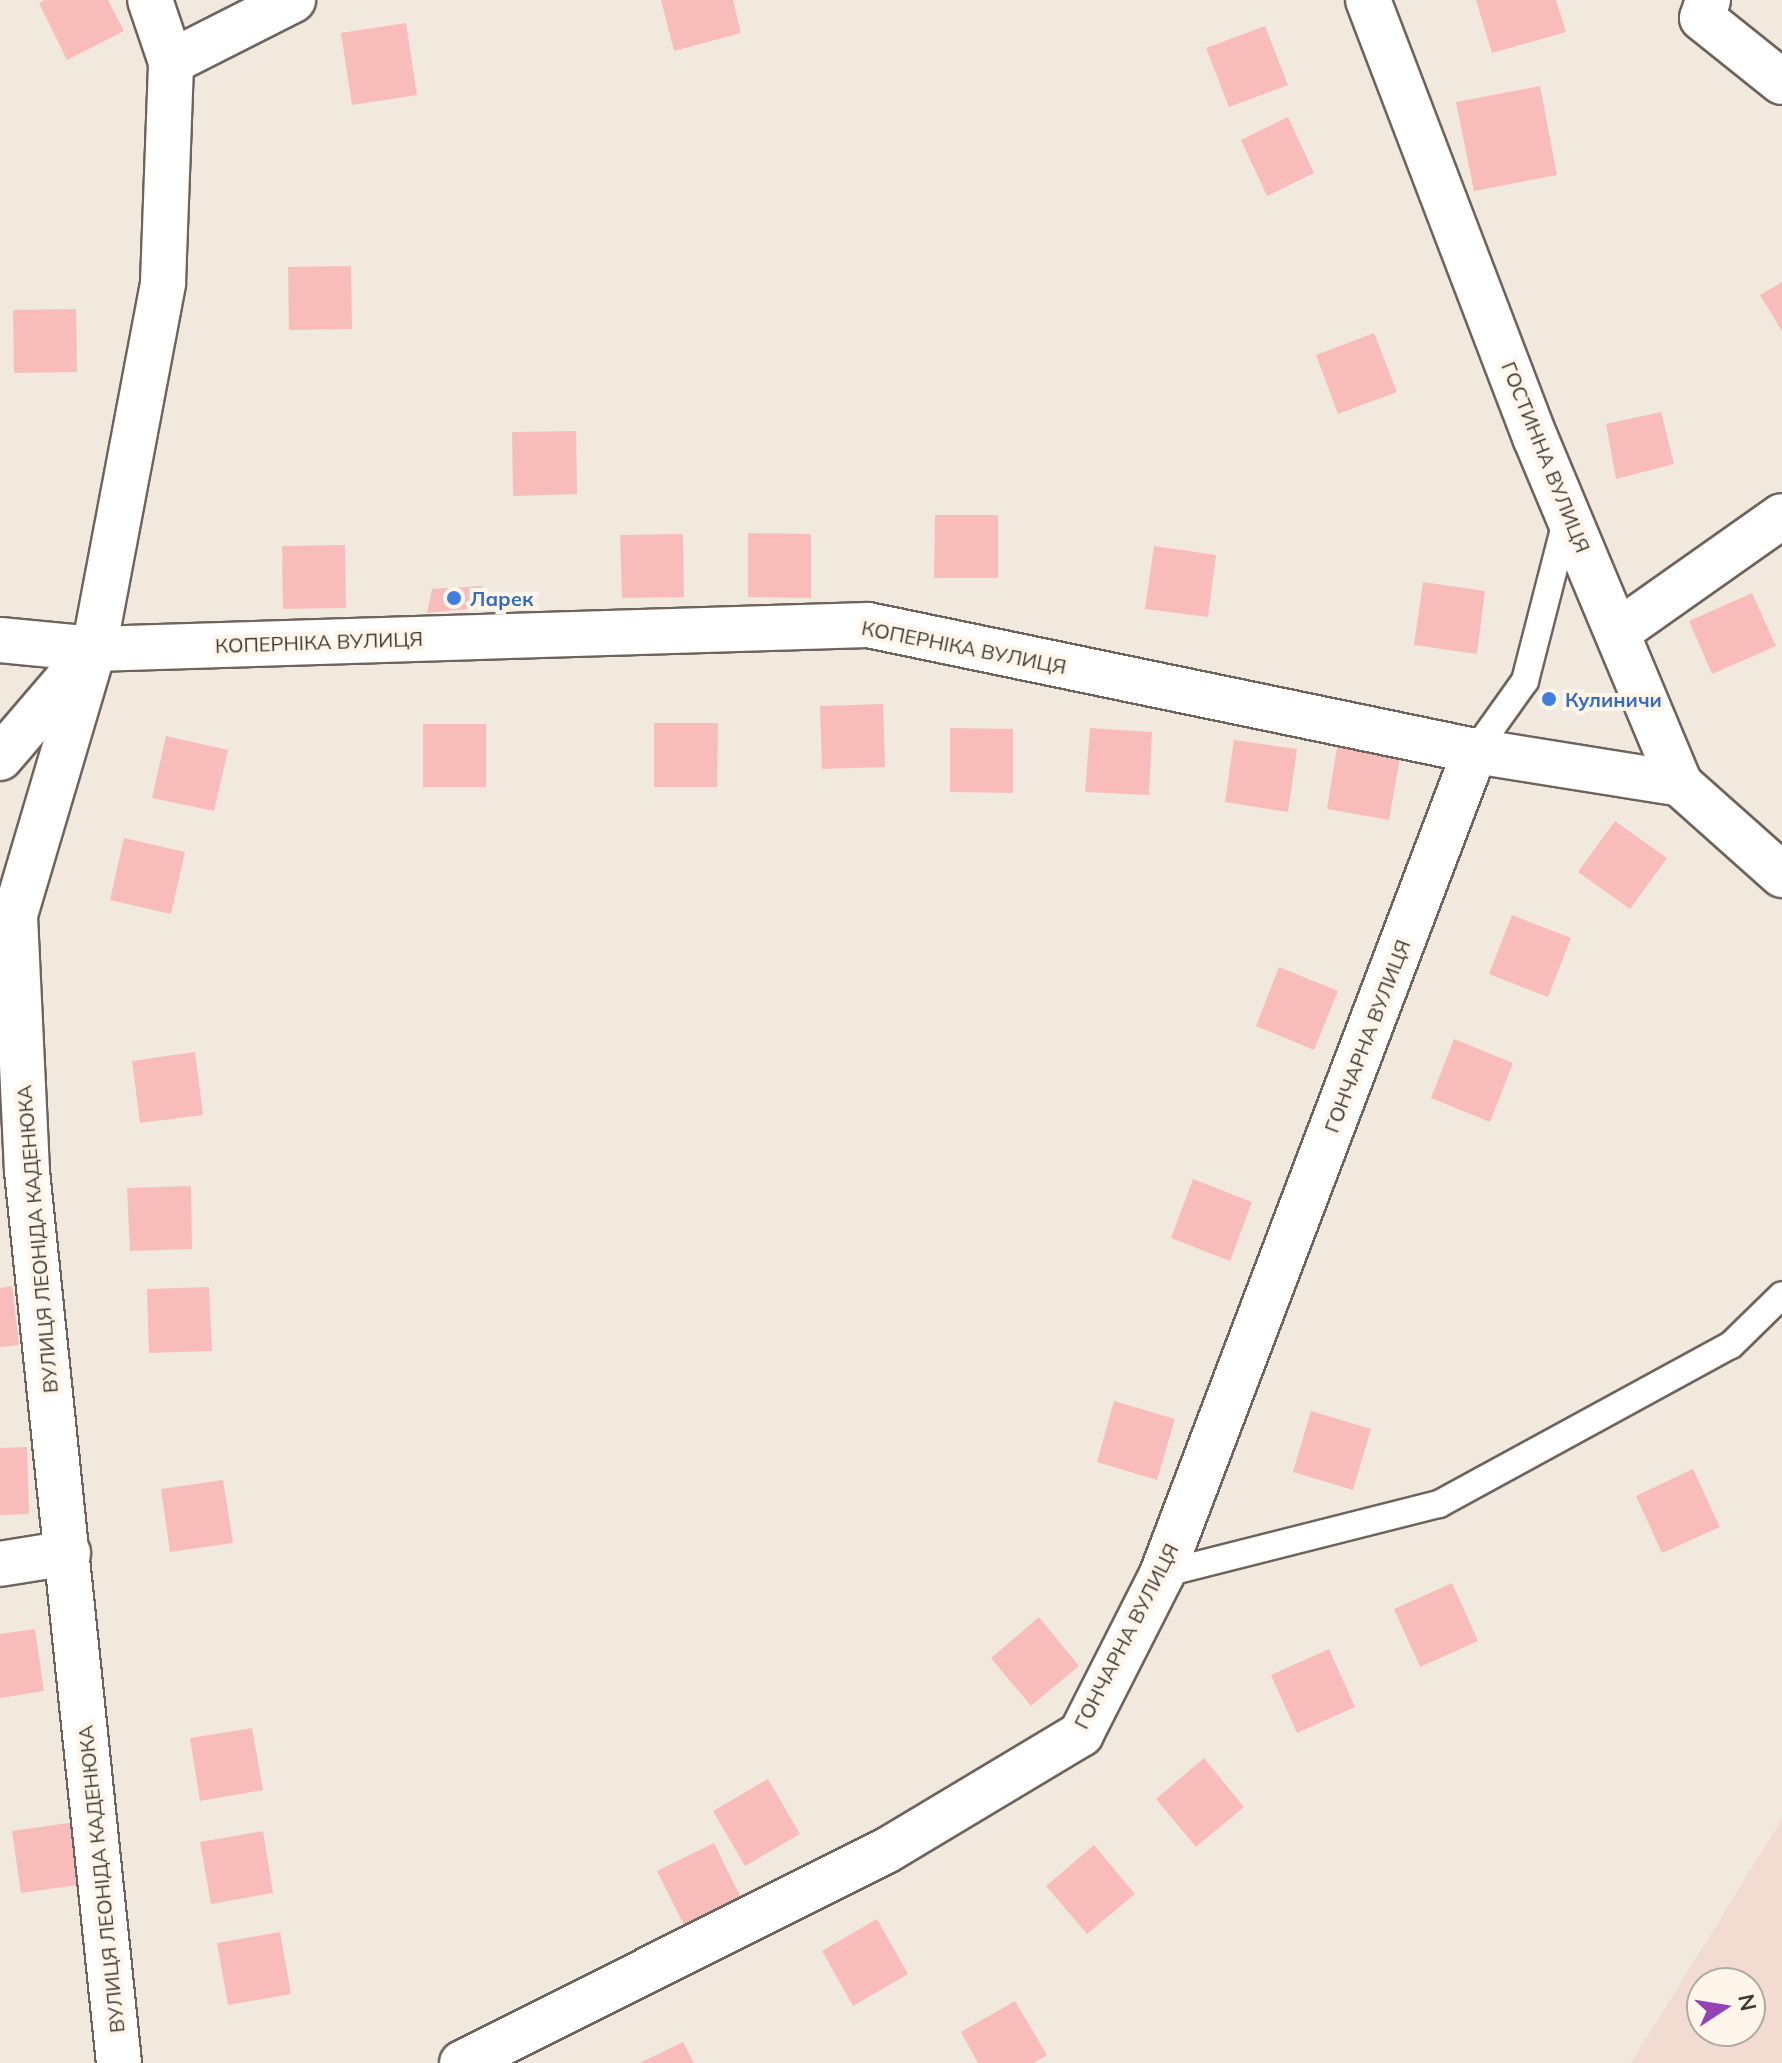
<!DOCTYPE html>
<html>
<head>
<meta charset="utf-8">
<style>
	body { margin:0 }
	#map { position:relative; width:1782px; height:2063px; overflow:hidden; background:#f2e9de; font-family:Mulish,sans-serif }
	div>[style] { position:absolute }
	.industrial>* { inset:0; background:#f2dbd0 }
	.building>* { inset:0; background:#f8bdbb }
	.roads { filter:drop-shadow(2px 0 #6d655c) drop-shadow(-2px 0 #6d655c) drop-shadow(0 2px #6d655c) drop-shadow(0 -2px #6d655c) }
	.lane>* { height:26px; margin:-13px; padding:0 13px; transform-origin:13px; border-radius:13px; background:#fff }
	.street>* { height:44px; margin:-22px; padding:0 22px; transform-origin:22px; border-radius:22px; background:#fff }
	.dots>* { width:22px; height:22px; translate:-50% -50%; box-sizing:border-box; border:4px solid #fff6eb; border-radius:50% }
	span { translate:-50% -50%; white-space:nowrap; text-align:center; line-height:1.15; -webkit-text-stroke:8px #fff6eb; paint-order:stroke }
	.street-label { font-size:20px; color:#3c3934 }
	.shop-label { font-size:20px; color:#366cbe; font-weight:700 }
	.left { translate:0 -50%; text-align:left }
	.north { position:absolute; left:1686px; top:1967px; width:80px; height:80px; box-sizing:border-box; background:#fff6eb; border:2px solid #b1aaa2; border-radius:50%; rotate:78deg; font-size:22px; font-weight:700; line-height:32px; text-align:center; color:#3c3934 }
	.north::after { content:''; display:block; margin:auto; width:28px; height:36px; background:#9343b3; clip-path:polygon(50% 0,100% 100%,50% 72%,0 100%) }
</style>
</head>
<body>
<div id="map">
	<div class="industrial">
		<i style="clip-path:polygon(evenodd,1782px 1819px,1782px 2063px,1631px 2063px,1782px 1819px,1702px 1983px,1750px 1983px,1750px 2031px,1702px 2031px,1702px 1983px)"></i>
	</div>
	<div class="building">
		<i style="clip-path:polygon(45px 0,108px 0,124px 31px,67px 60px,39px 3px)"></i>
		<i style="clip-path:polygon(661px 0,733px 0,741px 33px,674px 51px)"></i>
		<i style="clip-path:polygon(1476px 0,1556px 0,1566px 32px,1492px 53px)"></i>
		<i style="clip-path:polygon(406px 23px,417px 95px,352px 105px,341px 33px)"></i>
		<i style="clip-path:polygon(1265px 26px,1288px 85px,1229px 107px,1206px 48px)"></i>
		<i style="clip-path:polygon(1540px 86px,1557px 175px,1474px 191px,1456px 102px)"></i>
		<i style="clip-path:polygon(1288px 117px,1314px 173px,1267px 196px,1241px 140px)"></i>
		<i style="clip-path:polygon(351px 266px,352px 329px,289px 330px,288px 267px)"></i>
		<i style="clip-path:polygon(1782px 282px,1782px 331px,1760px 295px)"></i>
		<i style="clip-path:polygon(76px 309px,77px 372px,14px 373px,13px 310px)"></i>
		<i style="clip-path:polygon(1374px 333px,1397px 392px,1338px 414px,1316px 355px)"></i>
		<i style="clip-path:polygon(1661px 412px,1674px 464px,1616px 479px,1606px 424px)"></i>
		<i style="clip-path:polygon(576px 431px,577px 494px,513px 496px,512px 432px)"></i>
		<i style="clip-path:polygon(935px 515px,998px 515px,998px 578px,934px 578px)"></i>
		<i style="clip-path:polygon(748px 533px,811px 534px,811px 598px,748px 597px)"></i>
		<i style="clip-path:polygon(683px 534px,684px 597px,622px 598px,620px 535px)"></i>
		<i style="clip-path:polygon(345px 545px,346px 608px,283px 609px,282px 546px)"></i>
		<i style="clip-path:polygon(1154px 546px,1216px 555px,1208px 617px,1145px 609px)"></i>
		<i style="clip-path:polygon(1423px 582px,1485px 591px,1477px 654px,1414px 645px)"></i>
		<i style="clip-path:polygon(482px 586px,477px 608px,427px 613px,432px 589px)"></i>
		<i style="clip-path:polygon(1752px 593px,1776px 646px,1712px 674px,1689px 621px)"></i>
		<i style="clip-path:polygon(883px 704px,885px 767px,822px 769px,820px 706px)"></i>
		<i style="clip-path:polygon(654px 723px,718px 723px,717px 787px,654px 787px)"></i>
		<i style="clip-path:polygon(423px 724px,486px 724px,486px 787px,423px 787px)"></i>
		<i style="clip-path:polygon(950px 728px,1013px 729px,1013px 793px,950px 792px)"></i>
		<i style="clip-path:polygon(1090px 728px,1152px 732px,1149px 795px,1085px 792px)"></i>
		<i style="clip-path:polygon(166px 736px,228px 750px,214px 811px,152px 798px)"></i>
		<i style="clip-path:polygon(1234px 740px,1297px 749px,1288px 812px,1225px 802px)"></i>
		<i style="clip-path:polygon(1337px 747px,1400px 758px,1389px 820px,1327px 809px)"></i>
		<i style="clip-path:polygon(1615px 821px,1667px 858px,1630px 909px,1578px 872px)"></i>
		<i style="clip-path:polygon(124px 838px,185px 852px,171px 914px,110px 900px)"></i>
		<i style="clip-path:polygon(1512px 915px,1571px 938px,1548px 997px,1489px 974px)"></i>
		<i style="clip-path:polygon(1279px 967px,1338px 991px,1314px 1050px,1256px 1026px)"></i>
		<i style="clip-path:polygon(1454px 1039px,1513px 1063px,1490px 1122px,1431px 1098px)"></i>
		<i style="clip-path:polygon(195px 1052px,203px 1115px,140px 1123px,132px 1061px)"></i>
		<i style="clip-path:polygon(1193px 1179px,1252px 1202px,1230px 1261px,1171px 1238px)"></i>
		<i style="clip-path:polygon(191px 1186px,192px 1249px,130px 1251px,127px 1188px)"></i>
		<i style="clip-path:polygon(12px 1286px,19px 1345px,0 1347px,0 1288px)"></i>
		<i style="clip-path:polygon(209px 1287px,212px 1351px,149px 1353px,147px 1289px)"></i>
		<i style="clip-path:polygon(1114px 1401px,1175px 1419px,1157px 1480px,1097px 1462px)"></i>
		<i style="clip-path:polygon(1311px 1411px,1371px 1429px,1353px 1490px,1293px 1472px)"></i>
		<i style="clip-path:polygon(27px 1447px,29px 1514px,0 1515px,0 1448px)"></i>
		<i style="clip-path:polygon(1693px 1469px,1720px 1527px,1662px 1553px,1636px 1496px)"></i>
		<i style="clip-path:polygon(223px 1480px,233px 1543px,170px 1552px,161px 1489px)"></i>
		<i style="clip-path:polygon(1452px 1583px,1478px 1641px,1420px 1667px,1394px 1609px)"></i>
		<i style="clip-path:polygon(1039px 1617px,1079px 1666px,1031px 1706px,991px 1658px)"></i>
		<i style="clip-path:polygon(35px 1629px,44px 1691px,0 1698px,0 1634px)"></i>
		<i style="clip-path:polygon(1329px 1649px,1355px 1707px,1297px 1733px,1271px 1675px)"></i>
		<i style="clip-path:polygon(252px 1728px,263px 1790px,200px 1801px,190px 1738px)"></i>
		<i style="clip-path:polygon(1204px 1758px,1244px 1807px,1196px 1847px,1156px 1799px)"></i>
		<i style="clip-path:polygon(768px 1779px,800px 1834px,745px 1866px,713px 1811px)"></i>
		<i style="clip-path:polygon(75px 1822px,84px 1884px,21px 1893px,12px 1831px)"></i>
		<i style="clip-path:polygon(263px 1831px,273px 1893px,211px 1904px,200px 1842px)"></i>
		<i style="clip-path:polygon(714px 1843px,742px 1900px,685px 1927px,657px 1871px)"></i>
		<i style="clip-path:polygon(1094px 1845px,1135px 1894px,1087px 1934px,1046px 1886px)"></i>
		<i style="clip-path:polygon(877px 1919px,908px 1974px,853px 2006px,822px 1951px)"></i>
		<i style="clip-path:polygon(280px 1932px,291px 1994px,228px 2005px,217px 1943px)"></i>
		<i style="clip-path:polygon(1015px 2001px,1047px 2055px,1034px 2063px,978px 2063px,961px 2032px)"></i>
		<i style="clip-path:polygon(683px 2042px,694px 2063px,640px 2063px)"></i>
	</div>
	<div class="roads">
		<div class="lane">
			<i style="left:1475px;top:751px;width:86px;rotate:-54.5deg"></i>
			<i style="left:1525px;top:681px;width:169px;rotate:-75.6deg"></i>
			<i style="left:1162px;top:1574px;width:286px;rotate:-14.2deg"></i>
			<i style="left:1439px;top:1504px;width:332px;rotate:-28.6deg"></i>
			<i style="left:1731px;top:1345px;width:71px;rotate:-44.4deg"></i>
		</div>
		<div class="street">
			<i style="left:1368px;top:0;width:468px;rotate:69.1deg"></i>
			<i style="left:1535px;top:437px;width:376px;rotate:67.3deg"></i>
			<i style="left:1680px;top:784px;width:137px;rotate:41.7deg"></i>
			<i style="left:1708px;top:0;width:19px;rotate:108deg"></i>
			<i style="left:1702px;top:18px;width:102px;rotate:38.7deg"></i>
			<i style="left:171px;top:62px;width:137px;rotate:-26.9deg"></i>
			<i style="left:1619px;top:631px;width:199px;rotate:-35.2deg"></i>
			<i style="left:0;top:640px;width:94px;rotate:5.5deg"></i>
			<i style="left:94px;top:649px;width:774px;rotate:-1.78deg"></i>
			<i style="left:868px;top:625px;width:620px;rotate:11.73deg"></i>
			<i style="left:1475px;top:751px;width:208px;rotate:9.1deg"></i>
			<i style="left:0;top:758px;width:129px;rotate:-49.4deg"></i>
			<i style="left:0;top:1564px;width:69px;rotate:-9.2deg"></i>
			<i style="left:119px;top:2063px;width:897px;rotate:-95.89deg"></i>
			<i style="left:27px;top:1171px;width:256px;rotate:-92.7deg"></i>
			<i style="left:15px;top:915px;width:277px;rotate:-73.5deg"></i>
			<i style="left:94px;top:649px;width:372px;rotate:-79.3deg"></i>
			<i style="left:163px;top:283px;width:221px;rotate:-87.9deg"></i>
			<i style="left:171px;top:62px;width:65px;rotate:-108.7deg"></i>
			<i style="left:462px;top:2063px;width:478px;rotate:-26.6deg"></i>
			<i style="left:889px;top:1849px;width:224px;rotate:-30.9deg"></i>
			<i style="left:1081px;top:1734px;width:179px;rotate:-63.1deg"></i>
			<i style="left:1162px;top:1574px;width:881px;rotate:-69.18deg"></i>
		</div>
	</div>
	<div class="dots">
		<i style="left:454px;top:598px;background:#3f7fe0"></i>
		<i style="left:1549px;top:699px;background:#3f7fe0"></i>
	</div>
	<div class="street-label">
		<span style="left:1546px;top:457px;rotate:68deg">ГОСТИННА ВУЛИЦЯ</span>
		<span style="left:319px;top:642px;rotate:-2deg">КОПЕРНІКА ВУЛИЦЯ</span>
		<span style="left:964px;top:647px;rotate:11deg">КОПЕРНІКА ВУЛИЦЯ</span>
		<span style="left:1367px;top:1036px;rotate:-69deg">ГОНЧАРНА ВУЛИЦЯ</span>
		<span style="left:37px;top:1239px;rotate:-95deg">ВУЛИЦЯ ЛЕОНІДА КАДЕНЮКА</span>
		<span style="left:1126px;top:1636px;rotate:-63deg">ГОНЧАРНА ВУЛИЦЯ</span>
		<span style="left:101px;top:1879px;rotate:-96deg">ВУЛИЦЯ ЛЕОНІДА КАДЕНЮКА</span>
	</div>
	<div class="shop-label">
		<span class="left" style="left:470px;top:598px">Ларек</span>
		<span class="left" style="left:1565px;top:699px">Кулиничи</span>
	</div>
	<div class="north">N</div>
</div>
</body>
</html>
